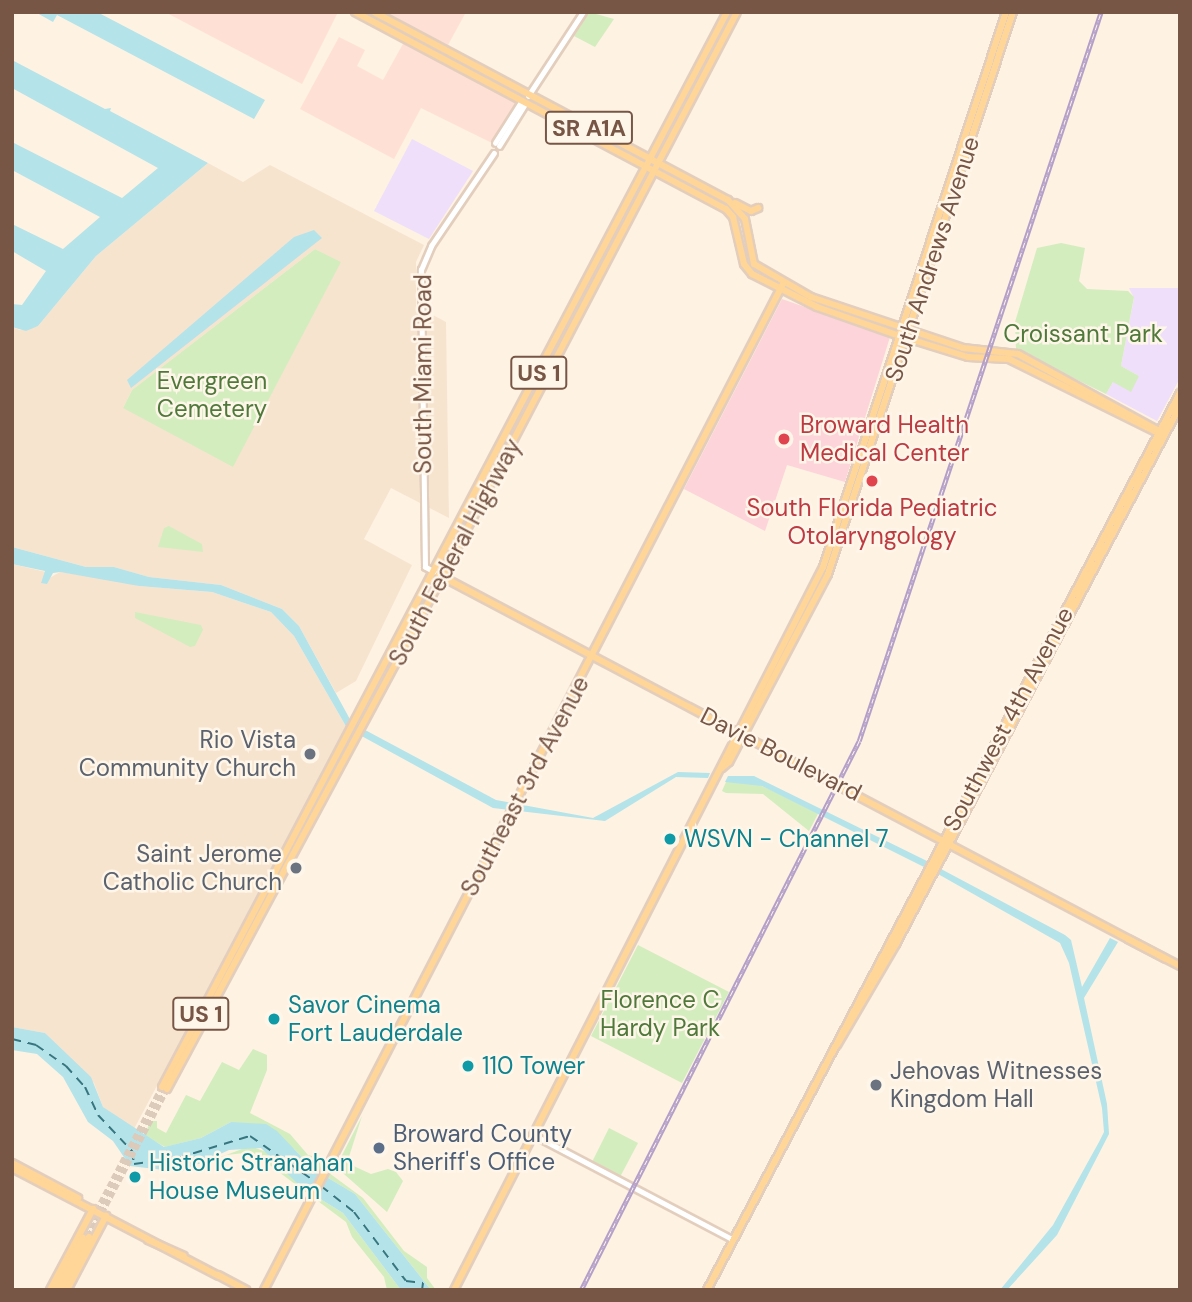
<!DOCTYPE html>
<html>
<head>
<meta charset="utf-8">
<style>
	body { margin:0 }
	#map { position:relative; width:1192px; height:1302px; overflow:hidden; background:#fef2e2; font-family:"DM Sans",sans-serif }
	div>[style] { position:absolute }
	.residential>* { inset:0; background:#f7e4cf }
	.commercial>* { inset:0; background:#ffe0d5 }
	.education>* { inset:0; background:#efdffa }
	.medical>* { inset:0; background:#fdd4da }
	.green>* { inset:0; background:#d3edbf }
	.water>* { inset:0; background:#b4e3e9 }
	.ferry>* { height:2px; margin-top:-1px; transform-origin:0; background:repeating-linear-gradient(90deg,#38767f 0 9px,transparent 0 16px) }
	.major-tunnel>* { height:6px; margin-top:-3px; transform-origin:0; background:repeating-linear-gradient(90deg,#dccbbb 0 6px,transparent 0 9px) }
	.roads { filter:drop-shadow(2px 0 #e3cebd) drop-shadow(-2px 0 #e3cebd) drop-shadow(0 2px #e3cebd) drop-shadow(0 -2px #e3cebd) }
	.minor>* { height:4.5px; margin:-2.25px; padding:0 2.25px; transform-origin:2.25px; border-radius:2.25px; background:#fff }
	.major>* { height:6px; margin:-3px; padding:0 3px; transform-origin:3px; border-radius:3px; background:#ffd598 }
	.rail>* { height:4.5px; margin-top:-2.25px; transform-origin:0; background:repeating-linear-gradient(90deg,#fff6ea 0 5px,#b49fc9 0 10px); box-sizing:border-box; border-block:2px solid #b49fc9 }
	.dots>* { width:19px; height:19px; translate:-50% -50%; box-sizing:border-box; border:4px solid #fff6ea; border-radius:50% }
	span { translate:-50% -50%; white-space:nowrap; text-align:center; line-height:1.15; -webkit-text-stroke:5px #fff6ea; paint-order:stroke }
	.shield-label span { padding:2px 5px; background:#fff6ea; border:2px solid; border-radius:5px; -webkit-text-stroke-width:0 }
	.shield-label { font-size:23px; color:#785646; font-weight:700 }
	.street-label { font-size:24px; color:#785646 }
	.park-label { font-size:24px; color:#4f793a }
	.health-label { font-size:24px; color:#be3a42 }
	.left { translate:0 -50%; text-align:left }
	.worship-label { font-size:24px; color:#5b616d }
	.right { translate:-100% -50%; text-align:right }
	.culture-label { font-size:24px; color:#0d838f }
	.service-label { font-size:24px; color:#4e5e75 }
	.frame { position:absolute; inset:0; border:14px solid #785646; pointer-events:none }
</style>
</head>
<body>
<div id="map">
	<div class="residential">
		<i style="clip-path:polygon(evenodd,208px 163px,243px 182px,270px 165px,424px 245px,416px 262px,416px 306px,446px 322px,449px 518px,391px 488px,364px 539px,412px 565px,356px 681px,336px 693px,299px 626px,282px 609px,221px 585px,149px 577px,114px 567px,86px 567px,12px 547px,12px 327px,20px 330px,38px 326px,96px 256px,208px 163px,315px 249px,340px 262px,312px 315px,123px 408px,132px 390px,315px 249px)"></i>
		<i style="clip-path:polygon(12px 564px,46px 572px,41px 583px,60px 572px,120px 580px,139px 586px,212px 592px,271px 612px,294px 636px,347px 728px,134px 1129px,103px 1107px,94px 1083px,45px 1033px,12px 1027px)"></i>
	</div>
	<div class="commercial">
		<i style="clip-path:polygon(165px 12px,338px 12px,302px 84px)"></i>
		<i style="clip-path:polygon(384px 12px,466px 12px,448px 45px)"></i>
		<i style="clip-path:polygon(339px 37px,365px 50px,357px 66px,383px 80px,404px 42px,519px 104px,494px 144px,421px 108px,394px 159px,300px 109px)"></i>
	</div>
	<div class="education">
		<i style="clip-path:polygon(412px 139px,473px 171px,429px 239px,374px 211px)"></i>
		<i style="clip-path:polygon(1129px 288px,1180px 288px,1180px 378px,1157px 421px,1106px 394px,1113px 382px,1139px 376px,1121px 366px,1134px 298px)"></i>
	</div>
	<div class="medical">
		<i style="clip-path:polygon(782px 299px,890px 337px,845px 482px,787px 465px,765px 531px,684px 489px)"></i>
	</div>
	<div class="green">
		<i style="clip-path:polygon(589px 12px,614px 19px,595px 47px,574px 36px)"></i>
		<i style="clip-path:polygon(1061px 243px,1085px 248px,1079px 281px,1087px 289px,1128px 291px,1134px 297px,1121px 366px,1139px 376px,1131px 392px,1113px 382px,1106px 394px,1016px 350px,1015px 322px,1037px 248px)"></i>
		<i style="clip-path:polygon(315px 249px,341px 262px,233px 467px,123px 408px,132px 390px)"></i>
		<i style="clip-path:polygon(169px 526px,202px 544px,203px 552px,158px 547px,164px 528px)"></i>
		<i style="clip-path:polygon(135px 612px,201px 625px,203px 630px,195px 646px,190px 647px,135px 618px)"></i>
		<i style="clip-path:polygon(726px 782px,753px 782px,819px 812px,809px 831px,763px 794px,726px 793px,722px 791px)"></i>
		<i style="clip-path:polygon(638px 945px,729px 992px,682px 1083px,591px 1036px)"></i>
		<i style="clip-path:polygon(253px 1049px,267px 1055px,267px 1070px,250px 1113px,290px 1134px,308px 1155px,319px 1158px,321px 1167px,363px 1198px,404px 1251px,427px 1267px,427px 1278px,436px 1290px,431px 1290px,355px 1194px,313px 1169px,294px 1149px,231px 1122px,201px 1138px,165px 1147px,144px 1135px,151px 1121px,157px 1121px,157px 1128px,166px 1133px,186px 1095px,200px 1101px,222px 1062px,239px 1070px)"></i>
		<i style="clip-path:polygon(362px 1116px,347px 1163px,371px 1174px,388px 1169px,396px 1172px,403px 1181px,387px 1212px,336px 1167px)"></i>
		<i style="clip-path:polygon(609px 1128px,638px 1143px,620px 1177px,592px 1162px)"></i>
		<i style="clip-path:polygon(250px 1146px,269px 1153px,301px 1187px,343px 1213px,401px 1290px,387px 1290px,384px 1277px,352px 1237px,346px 1222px,252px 1152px,227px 1155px,181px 1172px)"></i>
	</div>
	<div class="water">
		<i style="clip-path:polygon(97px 12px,265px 100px,254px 119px,57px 15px,53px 22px,37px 13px)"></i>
		<i style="clip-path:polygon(12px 60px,105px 109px,111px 108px,110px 111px,208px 163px,96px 256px,38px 326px,26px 331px,12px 327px,12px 304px,22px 305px,46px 271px,12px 251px,12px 224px,63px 249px,100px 217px,12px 170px,12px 142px,122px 198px,158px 168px,12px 88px)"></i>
		<i style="clip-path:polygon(314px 230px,322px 238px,131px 388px,127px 380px,294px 237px)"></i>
		<i style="clip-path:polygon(12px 547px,86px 567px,114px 567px,149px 577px,221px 585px,282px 609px,299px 626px,352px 723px,496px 800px,593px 818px,678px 772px,710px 773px,708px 778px,676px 777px,605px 821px,493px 808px,347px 728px,294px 636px,271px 612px,212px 592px,139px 586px,60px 572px,53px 573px,47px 584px,41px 583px,45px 571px,12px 564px)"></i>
		<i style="clip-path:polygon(728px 776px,754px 776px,927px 861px,924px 867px,762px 786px,725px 782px)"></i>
		<i style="clip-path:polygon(941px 869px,1065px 935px,1071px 940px,1082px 987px,1110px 938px,1118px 942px,1084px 998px,1107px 1104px,1109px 1134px,1057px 1235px,1007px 1290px,1000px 1290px,1053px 1225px,1099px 1142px,1104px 1132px,1102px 1108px,1069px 963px,1060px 943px,938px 874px)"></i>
		<i style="clip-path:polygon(12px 1027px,45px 1033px,91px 1077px,103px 1107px,164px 1147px,201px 1138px,231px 1122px,266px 1124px,277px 1131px,313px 1169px,355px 1194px,431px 1290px,401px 1290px,343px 1213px,301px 1187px,261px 1148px,229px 1150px,181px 1172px,130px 1166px,113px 1141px,88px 1122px,63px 1077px,37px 1054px,12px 1050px)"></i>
	</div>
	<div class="ferry">
		<i style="left:12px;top:1039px;width:25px;rotate:14deg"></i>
		<i style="left:36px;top:1045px;width:37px;rotate:35deg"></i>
		<i style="left:66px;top:1066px;width:28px;rotate:48deg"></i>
		<i style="left:85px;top:1087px;width:31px;rotate:65deg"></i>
		<i style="left:98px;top:1115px;width:50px;rotate:46.6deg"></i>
		<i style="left:132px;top:1151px;width:13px;rotate:81deg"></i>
		<i style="left:134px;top:1164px;width:44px;rotate:-7.8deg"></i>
		<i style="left:178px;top:1158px;width:75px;rotate:-17deg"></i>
		<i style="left:250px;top:1136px;width:82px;rotate:35deg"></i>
		<i style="left:321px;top:1186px;width:42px;rotate:38.2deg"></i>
		<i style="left:354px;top:1212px;width:86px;rotate:53deg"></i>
		<i style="left:406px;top:1281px;width:17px;rotate:7deg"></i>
		<i style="left:423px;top:1283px;width:7px;rotate:98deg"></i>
	</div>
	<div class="major-tunnel">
		<i style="left:84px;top:1235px;width:167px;rotate:-62.2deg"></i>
		<i style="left:89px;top:1237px;width:167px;rotate:-62.2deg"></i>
	</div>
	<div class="roads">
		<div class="minor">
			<i style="left:528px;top:96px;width:100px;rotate:-56.8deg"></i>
			<i style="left:495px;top:143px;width:49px;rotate:-57.6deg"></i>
			<i style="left:499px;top:146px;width:49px;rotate:-58.2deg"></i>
			<i style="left:434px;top:572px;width:10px;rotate:-151deg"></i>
			<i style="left:425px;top:567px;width:297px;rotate:-90.8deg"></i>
			<i style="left:421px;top:270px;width:26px;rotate:-67deg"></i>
			<i style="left:431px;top:246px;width:112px;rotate:-55.9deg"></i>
			<i style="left:534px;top:1135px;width:224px;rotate:27.7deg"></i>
		</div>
		<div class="major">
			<i style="left:355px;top:12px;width:420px;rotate:28deg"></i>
			<i style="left:726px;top:209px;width:11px;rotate:49deg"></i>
			<i style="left:733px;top:217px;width:48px;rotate:76.8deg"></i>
			<i style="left:744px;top:264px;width:13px;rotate:51deg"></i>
			<i style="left:752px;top:274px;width:73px;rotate:26.9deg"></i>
			<i style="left:817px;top:307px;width:88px;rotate:19.3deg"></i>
			<i style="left:900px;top:336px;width:71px;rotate:17.2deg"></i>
			<i style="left:968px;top:357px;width:41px;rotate:2.8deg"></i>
			<i style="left:1009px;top:359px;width:173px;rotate:26.4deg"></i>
			<i style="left:374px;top:12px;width:401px;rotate:28deg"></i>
			<i style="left:728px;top:200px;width:25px;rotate:48deg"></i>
			<i style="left:745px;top:219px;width:46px;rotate:78.7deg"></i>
			<i style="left:754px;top:264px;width:66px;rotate:30.1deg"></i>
			<i style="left:811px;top:297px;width:160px;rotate:18.5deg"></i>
			<i style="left:963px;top:348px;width:55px;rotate:6.2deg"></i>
			<i style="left:1018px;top:354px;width:163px;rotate:28.6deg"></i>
			<i style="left:735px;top:203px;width:18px;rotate:27deg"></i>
			<i style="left:751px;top:211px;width:8px;rotate:-23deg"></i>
			<i style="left:439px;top:575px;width:822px;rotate:27.84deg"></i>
			<i style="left:722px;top:768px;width:9px;rotate:-41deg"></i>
			<i style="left:729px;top:762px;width:212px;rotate:-62.2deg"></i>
			<i style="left:828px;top:574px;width:592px;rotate:-71.78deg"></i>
			<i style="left:1128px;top:939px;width:59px;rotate:27.4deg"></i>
			<i style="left:837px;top:1045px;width:117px;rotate:-59.7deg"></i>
			<i style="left:896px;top:944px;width:608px;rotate:-62.17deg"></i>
			<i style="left:162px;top:1087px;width:1214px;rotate:-62.27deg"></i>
			<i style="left:167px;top:1089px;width:581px;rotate:-61.76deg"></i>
			<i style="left:442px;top:577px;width:637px;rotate:-62.43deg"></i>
			<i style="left:12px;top:1163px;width:75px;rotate:27.9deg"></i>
			<i style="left:12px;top:1168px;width:233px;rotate:27.6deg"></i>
			<i style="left:148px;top:1240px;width:39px;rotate:24deg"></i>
			<i style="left:218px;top:1275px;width:32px;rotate:28deg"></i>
			<i style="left:50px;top:1290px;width:92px;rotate:-62deg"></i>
			<i style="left:56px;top:1290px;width:59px;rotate:-63deg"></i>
			<i style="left:61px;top:1290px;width:60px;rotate:-62.2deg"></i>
			<i style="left:67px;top:1290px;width:84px;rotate:-62.2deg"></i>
			<i style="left:264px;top:1290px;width:1134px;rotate:-62.71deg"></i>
			<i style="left:454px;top:1290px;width:812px;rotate:-62.96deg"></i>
			<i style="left:823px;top:567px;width:584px;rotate:-71.75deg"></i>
			<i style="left:707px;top:1290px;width:1014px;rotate:-62.2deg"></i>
		</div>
	</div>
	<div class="rail">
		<i style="left:581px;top:1290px;width:615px;rotate:-63.14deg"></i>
		<i style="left:859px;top:741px;width:768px;rotate:-71.64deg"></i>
	</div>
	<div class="dots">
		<i style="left:784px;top:439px;background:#e0444e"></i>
		<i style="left:872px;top:481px;background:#e0444e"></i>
		<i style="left:310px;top:754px;background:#6b7280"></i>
		<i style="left:670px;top:839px;background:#0f9aa8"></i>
		<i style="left:296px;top:868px;background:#6b7280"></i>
		<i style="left:274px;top:1019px;background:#0f9aa8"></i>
		<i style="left:468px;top:1066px;background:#0f9aa8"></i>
		<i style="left:876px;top:1085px;background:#6b7280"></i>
		<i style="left:379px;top:1148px;background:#5c6f8a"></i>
		<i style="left:135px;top:1177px;background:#0f9aa8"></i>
	</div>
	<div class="shield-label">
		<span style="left:589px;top:128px">SR A1A</span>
		<span style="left:539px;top:373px">US 1</span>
		<span style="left:201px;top:1014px">US 1</span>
	</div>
	<div class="street-label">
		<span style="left:932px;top:259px;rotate:-72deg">South Andrews Avenue</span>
		<span style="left:423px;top:374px;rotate:-90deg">South Miami Road</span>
		<span style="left:455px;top:552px;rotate:-62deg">South Federal Highway</span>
		<span style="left:1008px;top:719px;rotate:-62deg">Southwest 4th Avenue</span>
		<span style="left:781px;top:754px;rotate:27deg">Davie Boulevard</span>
		<span style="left:525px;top:786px;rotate:-62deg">Southeast 3rd Avenue</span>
	</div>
	<div class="park-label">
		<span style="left:1083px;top:334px">Croissant Park</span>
		<span style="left:212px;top:395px">Evergreen<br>Cemetery</span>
		<span style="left:660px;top:1014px">Florence C<br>Hardy Park</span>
	</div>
	<div class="health-label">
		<span class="left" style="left:800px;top:439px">Broward Health<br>Medical Center</span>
		<span style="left:872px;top:522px">South Florida Pediatric<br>Otolaryngology</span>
	</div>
	<div class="worship-label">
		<span class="right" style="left:296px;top:754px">Rio Vista<br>Community Church</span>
		<span class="right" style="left:282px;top:868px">Saint Jerome<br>Catholic Church</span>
		<span class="left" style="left:890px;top:1085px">Jehovas Witnesses<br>Kingdom Hall</span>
	</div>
	<div class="culture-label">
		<span class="left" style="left:684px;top:839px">WSVN - Channel 7</span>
		<span class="left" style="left:288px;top:1019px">Savor Cinema<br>Fort Lauderdale</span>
		<span class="left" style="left:482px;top:1066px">110 Tower</span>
		<span class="left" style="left:149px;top:1177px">Historic Stranahan<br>House Museum</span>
	</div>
	<div class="service-label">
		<span class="left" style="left:393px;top:1148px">Broward County<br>Sheriff's Office</span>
	</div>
	<div class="frame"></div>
</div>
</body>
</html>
